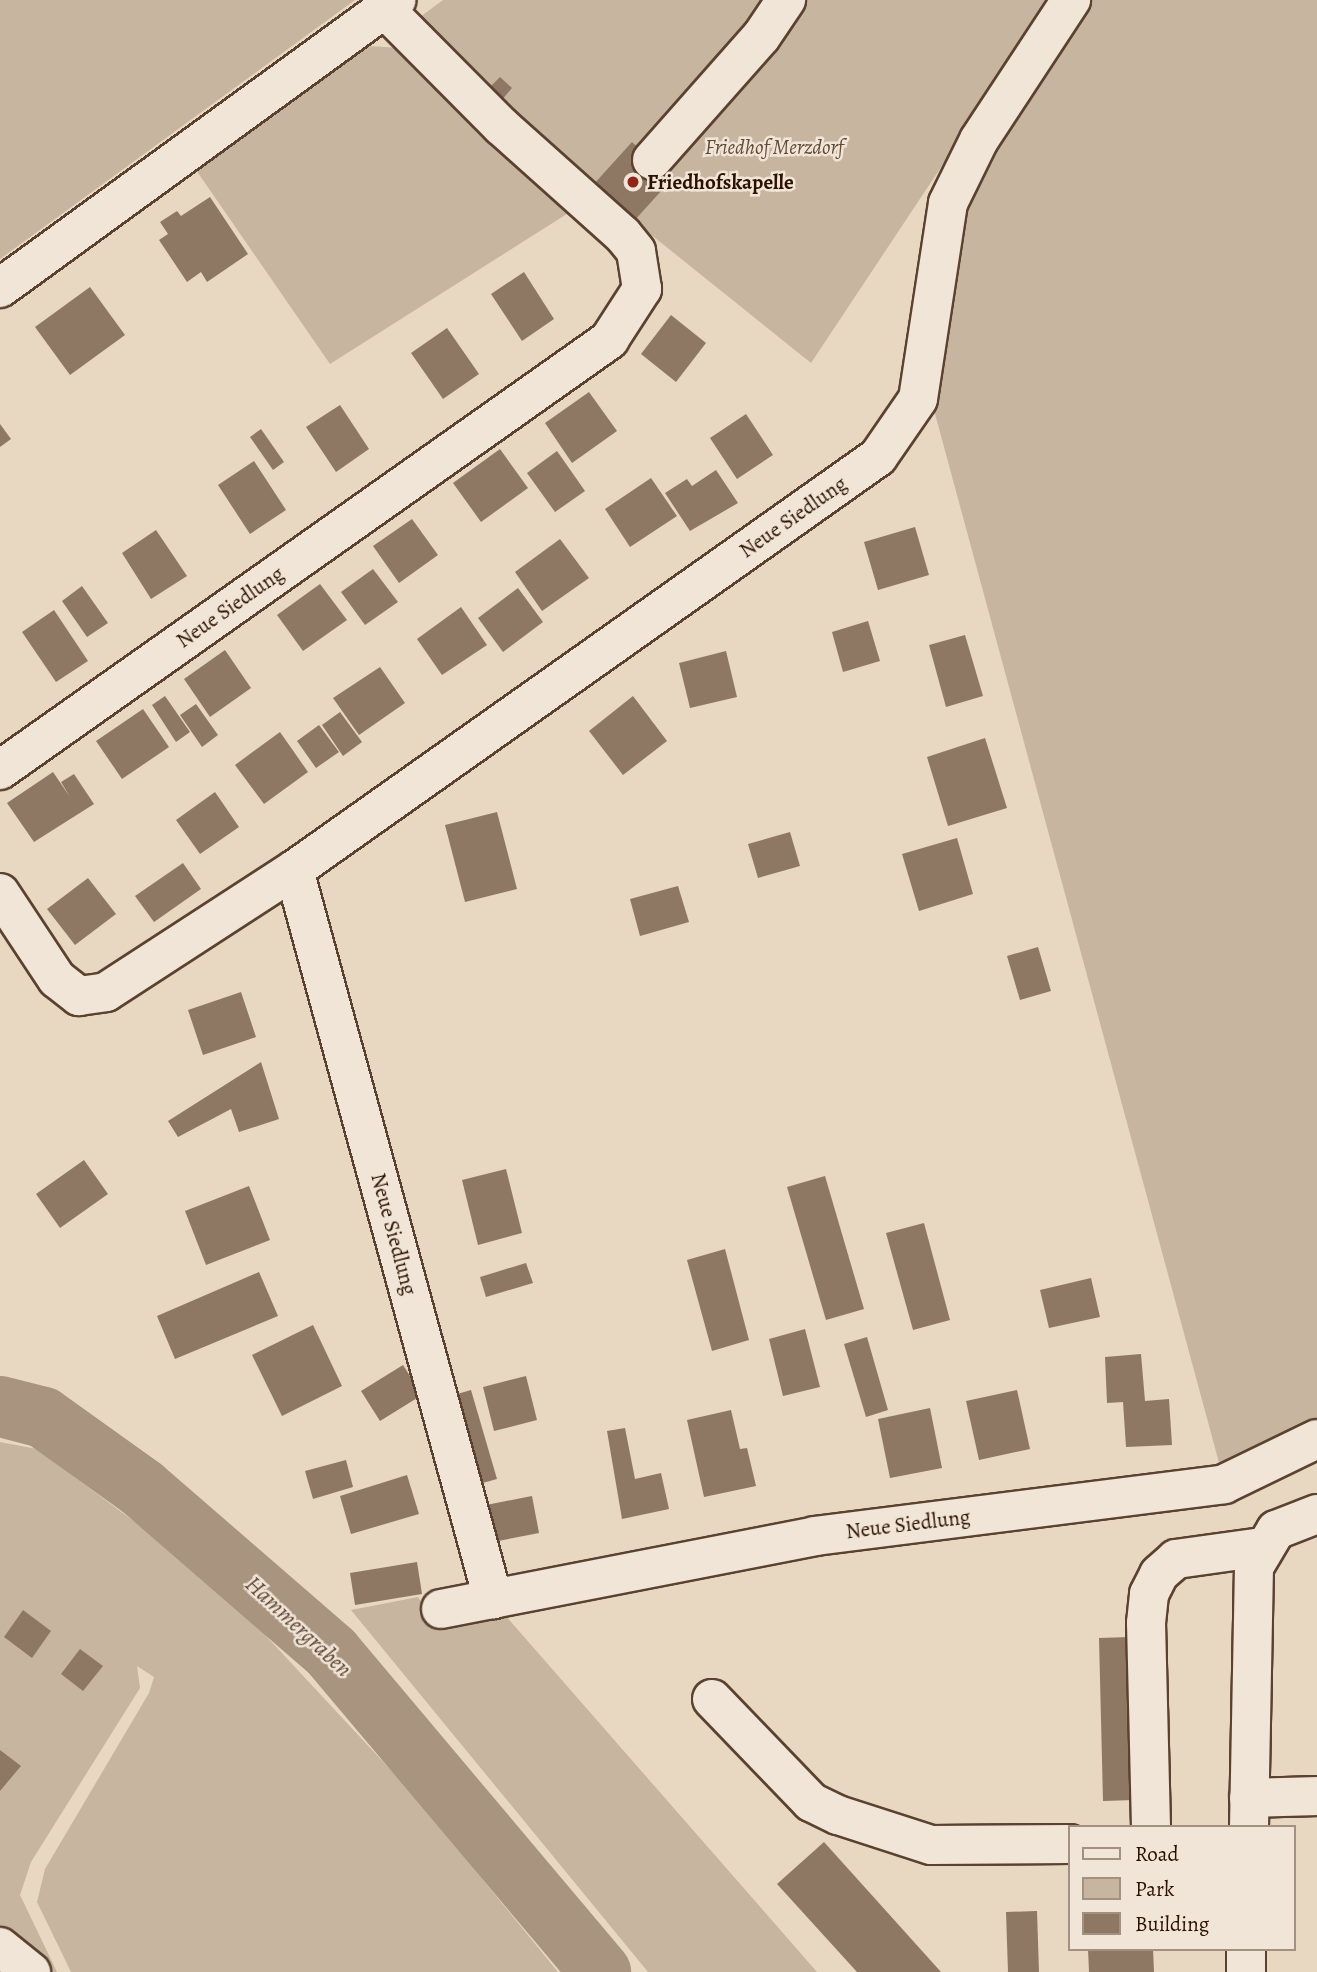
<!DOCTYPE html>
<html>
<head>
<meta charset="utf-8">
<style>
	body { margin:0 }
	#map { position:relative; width:1317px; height:1972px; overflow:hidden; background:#e8d7c1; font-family:Alegreya,serif }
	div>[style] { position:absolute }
	.green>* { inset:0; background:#c8b5a0 }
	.river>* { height:61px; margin:-30.5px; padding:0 30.5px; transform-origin:30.5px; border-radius:30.5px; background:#a8947f }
	.building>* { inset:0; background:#8e7864 }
	.roads { filter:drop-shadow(2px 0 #5b4230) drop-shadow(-2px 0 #5b4230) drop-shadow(0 2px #5b4230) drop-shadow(0 -2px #5b4230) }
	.minor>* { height:38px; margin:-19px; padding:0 19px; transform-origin:19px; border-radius:19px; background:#f0e5d7 }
	.dots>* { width:19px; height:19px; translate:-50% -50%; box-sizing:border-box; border:4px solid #f0e5d7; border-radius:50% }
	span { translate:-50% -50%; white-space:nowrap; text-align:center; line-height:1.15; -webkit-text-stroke:5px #f0e5d7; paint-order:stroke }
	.park-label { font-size:21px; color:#634a38; font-style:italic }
	.poi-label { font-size:21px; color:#2c1100; font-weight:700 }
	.left { translate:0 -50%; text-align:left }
	.street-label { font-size:21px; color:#2c1100 }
	.water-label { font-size:23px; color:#5e4533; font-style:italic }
	.legend { position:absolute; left:1068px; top:1825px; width:228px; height:126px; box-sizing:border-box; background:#f0e5d7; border:2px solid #a29081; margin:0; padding:9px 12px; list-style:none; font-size:21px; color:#2c1100 }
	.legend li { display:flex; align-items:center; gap:14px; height:35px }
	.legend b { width:35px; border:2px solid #a29081 }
</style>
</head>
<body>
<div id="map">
	<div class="green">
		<i style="clip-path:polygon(0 0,355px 0,0 259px)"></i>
		<i style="clip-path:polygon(443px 0,1052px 0,811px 363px,634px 221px,416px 20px)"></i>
		<i style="clip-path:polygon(1089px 0,1317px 0,1317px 1419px,1221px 1470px,934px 410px,946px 281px,963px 212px,993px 150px)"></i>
		<i style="clip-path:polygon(367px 46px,402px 48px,570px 212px,330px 364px,196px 170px)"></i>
		<i style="clip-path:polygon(0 1442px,37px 1449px,151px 1534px,240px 1608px,414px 1795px,558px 1972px,71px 1972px,37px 1902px,45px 1869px,149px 1693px,154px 1677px,137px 1666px,140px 1688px,31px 1862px,20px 1895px,57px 1972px,0 1972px)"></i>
		<i style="clip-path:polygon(418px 1597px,433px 1620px,498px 1607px,817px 1972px,648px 1972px,351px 1610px)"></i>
	</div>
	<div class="river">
		<i style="left:0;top:1406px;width:44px;rotate:14.3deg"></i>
		<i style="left:43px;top:1417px;width:122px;rotate:35.6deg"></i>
		<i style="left:142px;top:1488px;width:250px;rotate:40.9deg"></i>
		<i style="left:331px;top:1652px;width:418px;rotate:49.9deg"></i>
	</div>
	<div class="building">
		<i style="clip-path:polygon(500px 77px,512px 88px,501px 101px,488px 89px)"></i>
		<i style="clip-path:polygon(632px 142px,672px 179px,634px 221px,593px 185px)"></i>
		<i style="clip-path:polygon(210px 197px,248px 254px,207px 282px,201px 272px,187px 282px,159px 240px,168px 234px,160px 222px,177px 211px,181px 216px)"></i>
		<i style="clip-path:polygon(524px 272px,554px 319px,522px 341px,491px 294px)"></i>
		<i style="clip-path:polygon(90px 287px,125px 335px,70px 375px,35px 327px)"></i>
		<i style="clip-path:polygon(671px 315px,706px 343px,676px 382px,641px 354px)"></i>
		<i style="clip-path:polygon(447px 328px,479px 374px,443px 399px,411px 353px)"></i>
		<i style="clip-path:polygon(589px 392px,617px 431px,572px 463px,545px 423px)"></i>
		<i style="clip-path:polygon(340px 405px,369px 449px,336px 472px,306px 427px)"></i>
		<i style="clip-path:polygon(746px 414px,773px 455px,737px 479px,710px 438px)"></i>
		<i style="clip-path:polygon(0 424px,11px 439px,0 447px)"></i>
		<i style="clip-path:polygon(261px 429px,284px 462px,273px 470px,250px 437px)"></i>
		<i style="clip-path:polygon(500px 449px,528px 488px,481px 522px,453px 483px)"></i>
		<i style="clip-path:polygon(557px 451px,585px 491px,555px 512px,527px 473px)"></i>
		<i style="clip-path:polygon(254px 461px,286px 510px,250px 534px,218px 485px)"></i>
		<i style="clip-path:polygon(716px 470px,738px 503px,690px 531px,665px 493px,687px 479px,692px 486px)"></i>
		<i style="clip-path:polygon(651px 478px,677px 516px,630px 547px,605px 509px)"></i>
		<i style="clip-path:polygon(412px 519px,438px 555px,399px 583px,373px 546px)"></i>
		<i style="clip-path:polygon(915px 527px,929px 575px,878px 590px,864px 542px)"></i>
		<i style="clip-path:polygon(156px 530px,187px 576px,151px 599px,122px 553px)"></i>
		<i style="clip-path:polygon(560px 539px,589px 578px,542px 611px,515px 572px)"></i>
		<i style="clip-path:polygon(373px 569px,398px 602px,365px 625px,341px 592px)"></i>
		<i style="clip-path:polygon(320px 584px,347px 620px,303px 651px,277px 615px)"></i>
		<i style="clip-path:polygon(82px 586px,108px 623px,87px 637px,62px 601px)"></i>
		<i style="clip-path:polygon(518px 588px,543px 622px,503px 652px,478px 618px)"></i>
		<i style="clip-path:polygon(461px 607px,487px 645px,442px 675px,417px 639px)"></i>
		<i style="clip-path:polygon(54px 610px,88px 661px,56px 682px,22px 632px)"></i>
		<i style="clip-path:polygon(868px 621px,880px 661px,843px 672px,832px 632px)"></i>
		<i style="clip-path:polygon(965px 635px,983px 696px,946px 707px,929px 645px)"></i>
		<i style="clip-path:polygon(225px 650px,251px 688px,210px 717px,184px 679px)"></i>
		<i style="clip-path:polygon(726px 651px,737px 697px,690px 708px,679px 663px)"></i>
		<i style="clip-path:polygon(380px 667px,405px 703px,359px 735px,333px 698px)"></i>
		<i style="clip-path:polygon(165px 696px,190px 732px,176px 742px,152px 705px)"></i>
		<i style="clip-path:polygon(633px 696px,667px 741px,623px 775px,589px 731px)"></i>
		<i style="clip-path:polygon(196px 704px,218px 735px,202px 747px,180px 715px)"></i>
		<i style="clip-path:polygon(143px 709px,169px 747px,122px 779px,96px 741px)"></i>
		<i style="clip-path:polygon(340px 712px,362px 742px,343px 756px,322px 725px)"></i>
		<i style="clip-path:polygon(319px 725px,339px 752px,316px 768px,297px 741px)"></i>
		<i style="clip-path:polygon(280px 732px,308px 772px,264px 804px,235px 765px)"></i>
		<i style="clip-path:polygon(985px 738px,1007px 808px,948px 826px,927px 757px)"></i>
		<i style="clip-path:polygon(53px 772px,70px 797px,61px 782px,74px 774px,94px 804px,34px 842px,7px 803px)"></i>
		<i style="clip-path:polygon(215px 792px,239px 827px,200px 854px,176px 820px)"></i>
		<i style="clip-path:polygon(497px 812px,517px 889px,465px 902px,445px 825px)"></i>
		<i style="clip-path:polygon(790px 832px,800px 866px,758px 878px,748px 844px)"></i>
		<i style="clip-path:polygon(957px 838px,973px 894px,919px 911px,902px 854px)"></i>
		<i style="clip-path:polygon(183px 863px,201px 889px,154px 922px,135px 896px)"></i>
		<i style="clip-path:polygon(88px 878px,116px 914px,75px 945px,47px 909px)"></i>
		<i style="clip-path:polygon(678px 886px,689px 922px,640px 936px,630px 899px)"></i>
		<i style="clip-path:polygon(1038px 947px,1051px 991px,1020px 1000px,1007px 956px)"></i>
		<i style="clip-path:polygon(241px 992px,256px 1037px,203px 1055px,188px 1010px)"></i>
		<i style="clip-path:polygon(261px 1062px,279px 1119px,239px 1132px,231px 1109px,178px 1137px,168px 1121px)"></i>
		<i style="clip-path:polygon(84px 1160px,108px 1194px,60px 1228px,36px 1194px)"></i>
		<i style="clip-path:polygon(506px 1169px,522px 1233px,478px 1245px,462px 1180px)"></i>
		<i style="clip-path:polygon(825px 1176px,864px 1309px,826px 1320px,787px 1187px)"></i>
		<i style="clip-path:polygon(249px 1186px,270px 1240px,206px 1265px,185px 1211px)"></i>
		<i style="clip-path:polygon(924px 1223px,950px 1320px,913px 1330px,886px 1233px)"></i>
		<i style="clip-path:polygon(725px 1249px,749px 1340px,712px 1351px,687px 1260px)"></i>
		<i style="clip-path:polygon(526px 1263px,533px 1283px,486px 1297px,480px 1277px)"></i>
		<i style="clip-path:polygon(259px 1272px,278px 1316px,175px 1359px,157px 1316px)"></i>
		<i style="clip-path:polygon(1091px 1278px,1100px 1317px,1049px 1328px,1040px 1290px)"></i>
		<i style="clip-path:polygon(313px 1325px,342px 1386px,282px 1416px,252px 1355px)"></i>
		<i style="clip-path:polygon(805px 1329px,820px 1387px,783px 1396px,769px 1339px)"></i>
		<i style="clip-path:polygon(867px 1337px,888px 1410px,866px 1417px,844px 1344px)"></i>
		<i style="clip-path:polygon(1141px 1354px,1145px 1401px,1169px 1399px,1172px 1445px,1126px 1447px,1123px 1402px,1107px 1403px,1105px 1357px)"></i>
		<i style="clip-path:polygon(403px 1365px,422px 1395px,380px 1421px,361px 1391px)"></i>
		<i style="clip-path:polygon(526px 1376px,537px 1420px,494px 1431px,483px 1387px)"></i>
		<i style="clip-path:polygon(471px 1390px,497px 1479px,472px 1486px,447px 1397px)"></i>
		<i style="clip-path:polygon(1017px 1390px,1030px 1449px,979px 1460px,966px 1401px)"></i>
		<i style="clip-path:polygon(930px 1408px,942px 1468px,890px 1478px,878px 1419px)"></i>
		<i style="clip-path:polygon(731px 1410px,740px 1449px,747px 1448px,756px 1486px,704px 1497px,687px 1420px)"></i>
		<i style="clip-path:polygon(625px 1428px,635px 1479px,661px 1473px,669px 1509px,622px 1519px,607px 1431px)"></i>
		<i style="clip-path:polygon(346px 1460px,353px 1487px,313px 1499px,305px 1471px)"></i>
		<i style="clip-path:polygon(407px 1475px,419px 1514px,351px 1534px,340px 1496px)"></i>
		<i style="clip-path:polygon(532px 1496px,539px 1533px,493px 1542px,486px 1505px)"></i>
		<i style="clip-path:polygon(417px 1562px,422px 1594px,355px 1605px,350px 1573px)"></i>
		<i style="clip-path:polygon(23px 1610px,51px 1631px,32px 1658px,4px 1637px)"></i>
		<i style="clip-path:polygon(1130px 1637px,1134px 1800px,1103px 1801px,1099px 1638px)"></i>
		<i style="clip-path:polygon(80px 1649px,103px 1666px,83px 1691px,61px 1674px)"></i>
		<i style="clip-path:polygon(0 1750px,21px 1766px,0 1791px)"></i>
		<i style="clip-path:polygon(824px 1842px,941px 1972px,857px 1972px,777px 1884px)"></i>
		<i style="clip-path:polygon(1037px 1911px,1039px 1972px,1008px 1972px,1006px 1912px)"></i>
		<i style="clip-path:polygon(1088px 1949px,1153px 1949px,1154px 1972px,1089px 1972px)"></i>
	</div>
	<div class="roads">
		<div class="minor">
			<i style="left:652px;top:160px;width:164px;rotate:-48.5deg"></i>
			<i style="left:761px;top:37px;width:45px;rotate:-56deg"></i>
			<i style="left:0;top:288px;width:490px;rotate:-36deg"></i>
			<i style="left:0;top:770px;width:746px;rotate:-35.22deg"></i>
			<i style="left:609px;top:340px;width:61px;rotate:-57.1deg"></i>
			<i style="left:642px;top:289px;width:38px;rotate:-99deg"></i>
			<i style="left:636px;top:251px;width:21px;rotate:-129deg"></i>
			<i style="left:623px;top:235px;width:164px;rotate:-138.2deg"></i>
			<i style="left:501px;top:126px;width:165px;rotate:-134.8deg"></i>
			<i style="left:294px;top:870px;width:756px;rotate:74.73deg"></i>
			<i style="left:0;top:893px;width:103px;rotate:56.5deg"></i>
			<i style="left:57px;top:979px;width:28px;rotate:38deg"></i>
			<i style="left:79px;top:996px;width:27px;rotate:-8deg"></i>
			<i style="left:106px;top:992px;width:224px;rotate:-33deg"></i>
			<i style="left:294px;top:870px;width:715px;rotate:-35.27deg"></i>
			<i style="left:878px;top:457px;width:70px;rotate:-55.4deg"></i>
			<i style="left:918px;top:399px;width:198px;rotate:-81.3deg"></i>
			<i style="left:948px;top:203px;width:70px;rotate:-63.8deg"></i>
			<i style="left:979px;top:140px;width:168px;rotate:-56.7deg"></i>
			<i style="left:441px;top:1609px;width:381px;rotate:-11deg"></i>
			<i style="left:815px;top:1536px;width:412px;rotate:-7.2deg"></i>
			<i style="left:1224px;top:1484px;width:103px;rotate:-25.8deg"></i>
			<i style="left:712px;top:1699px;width:143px;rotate:46.1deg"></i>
			<i style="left:811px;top:1802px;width:30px;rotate:26deg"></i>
			<i style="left:838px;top:1815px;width:98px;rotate:17.9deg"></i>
			<i style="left:931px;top:1845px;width:139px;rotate:-0.4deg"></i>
			<i style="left:1249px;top:1798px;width:68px;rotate:-1.7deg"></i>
			<i style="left:1151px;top:1827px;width:204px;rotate:-91.4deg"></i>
			<i style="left:1146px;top:1623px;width:29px;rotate:-84deg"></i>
			<i style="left:1149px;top:1594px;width:22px;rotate:-63deg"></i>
			<i style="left:1159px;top:1574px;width:23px;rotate:-41deg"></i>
			<i style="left:1176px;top:1559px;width:88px;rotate:-7.9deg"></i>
			<i style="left:1249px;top:1827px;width:260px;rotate:-88.9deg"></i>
			<i style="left:1254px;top:1567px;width:43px;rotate:-59.3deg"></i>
			<i style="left:1276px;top:1530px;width:44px;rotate:-21.3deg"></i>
			<i style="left:0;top:1947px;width:40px;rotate:39deg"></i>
			<i style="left:1246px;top:1972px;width:23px;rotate:-90deg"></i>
		</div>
	</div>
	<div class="dots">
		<i style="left:633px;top:182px;background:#8f2418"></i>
	</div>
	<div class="park-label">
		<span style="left:774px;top:147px">Friedhof Merzdorf</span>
	</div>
	<div class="poi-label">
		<span class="left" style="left:647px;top:182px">Friedhofskapelle</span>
	</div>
	<div class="street-label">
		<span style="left:793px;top:517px;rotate:-35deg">Neue Siedlung</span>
		<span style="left:230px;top:607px;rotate:-35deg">Neue Siedlung</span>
		<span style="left:394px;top:1234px;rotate:75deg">Neue Siedlung</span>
		<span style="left:908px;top:1524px;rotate:-7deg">Neue Siedlung</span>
	</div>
	<div class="water-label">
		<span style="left:298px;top:1627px;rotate:43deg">Hammergraben</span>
	</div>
	<ul class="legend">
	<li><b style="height:9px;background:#f0e5d7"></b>Road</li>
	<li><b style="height:19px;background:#c8b5a0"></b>Park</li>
	<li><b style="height:19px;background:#8e7864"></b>Building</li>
	</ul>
</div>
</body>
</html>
